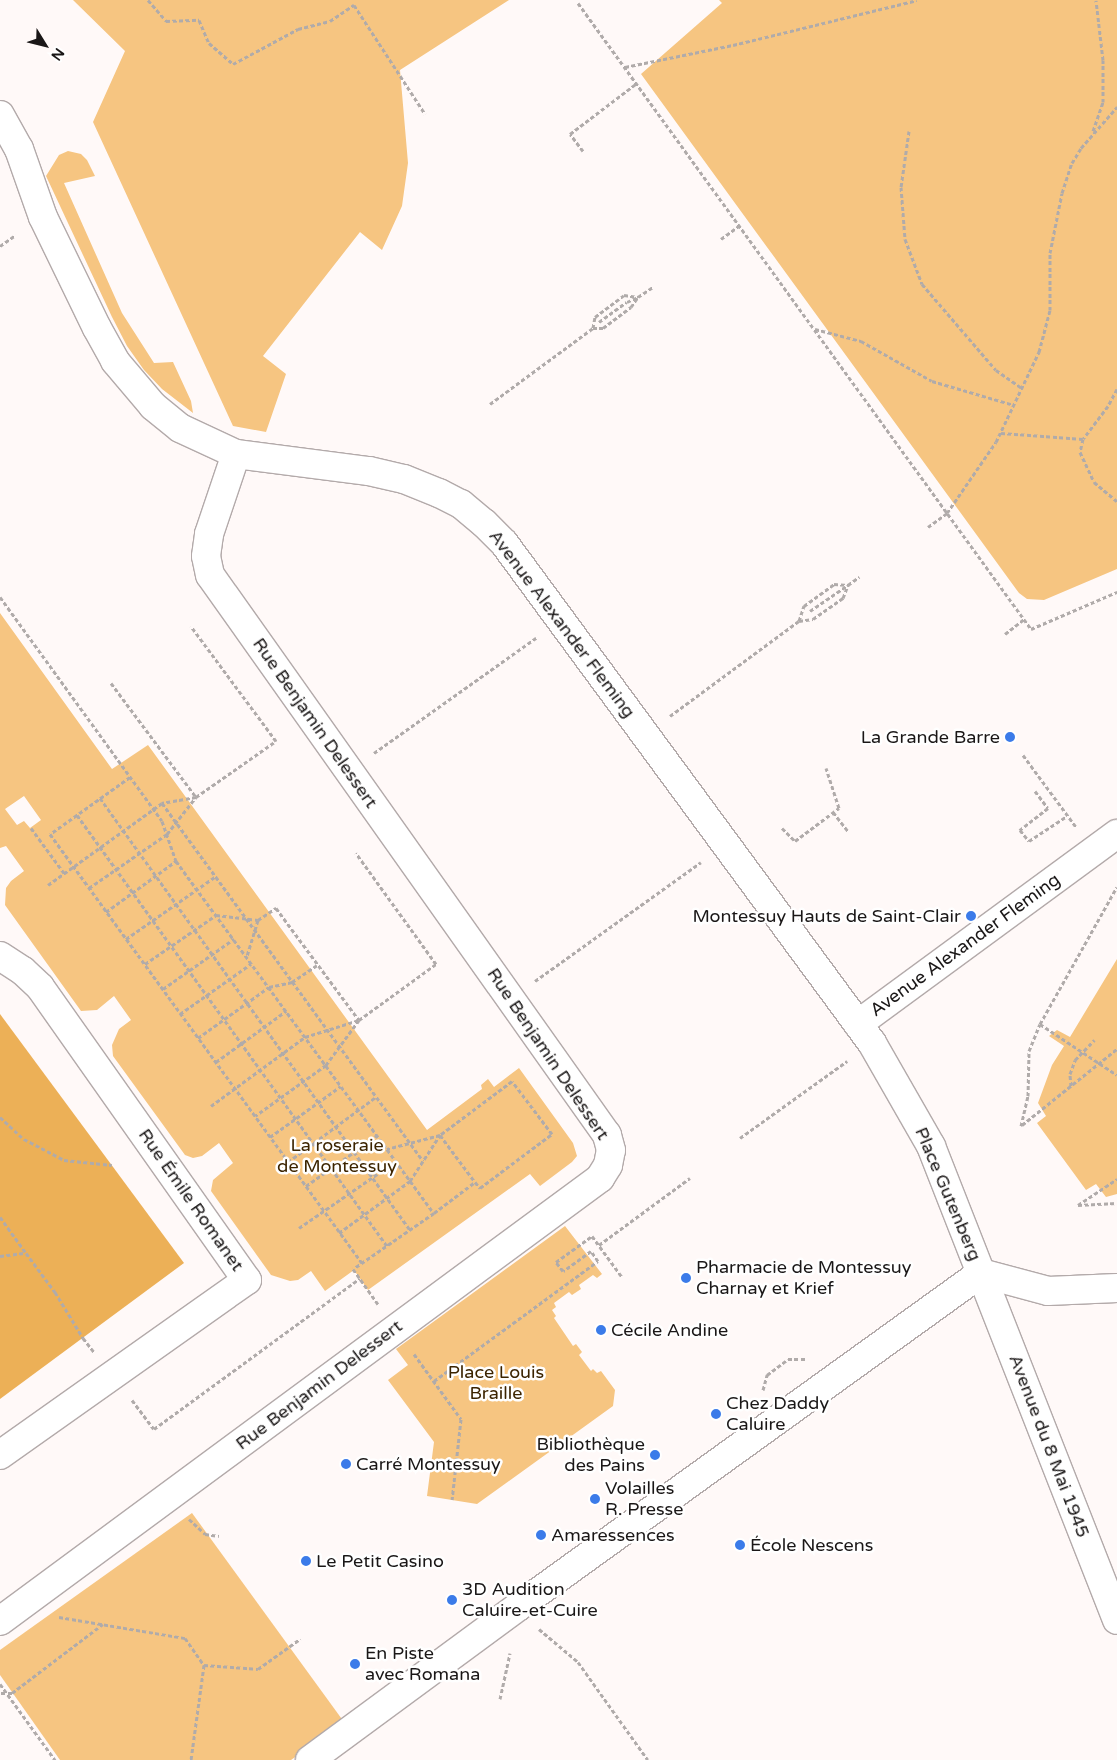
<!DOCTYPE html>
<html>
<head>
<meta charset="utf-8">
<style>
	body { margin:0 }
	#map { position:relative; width:1117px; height:1760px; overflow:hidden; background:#fff9f8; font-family:"Varela Round",sans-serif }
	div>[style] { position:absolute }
	.green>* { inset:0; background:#f6c581 }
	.forest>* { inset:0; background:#ecb057 }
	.path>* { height:3px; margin-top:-1.5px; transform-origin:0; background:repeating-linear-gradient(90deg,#b0abaa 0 4px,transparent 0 6.5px) }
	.roads { filter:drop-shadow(1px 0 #b3aaaa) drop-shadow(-1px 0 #b3aaaa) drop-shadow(0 1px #b3aaaa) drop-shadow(0 -1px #b3aaaa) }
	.minor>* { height:28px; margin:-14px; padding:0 14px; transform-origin:14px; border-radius:14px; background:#fff }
	.dots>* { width:14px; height:14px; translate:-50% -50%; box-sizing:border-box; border:2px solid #fff; border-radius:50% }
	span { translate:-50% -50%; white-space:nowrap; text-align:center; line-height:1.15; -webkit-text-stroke:5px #fff; paint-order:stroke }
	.street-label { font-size:18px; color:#1a1717 }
	.poi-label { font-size:18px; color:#1a1717 }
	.right { translate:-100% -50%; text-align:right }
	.left { translate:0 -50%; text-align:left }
	.park-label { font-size:18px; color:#3c2400 }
	.north { position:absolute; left:20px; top:20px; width:50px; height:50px; -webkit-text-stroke:4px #fff; paint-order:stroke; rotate:126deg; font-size:14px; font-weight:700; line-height:20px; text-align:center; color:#1a1717 }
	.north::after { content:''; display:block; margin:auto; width:18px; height:22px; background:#1a1717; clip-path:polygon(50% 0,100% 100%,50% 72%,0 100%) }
</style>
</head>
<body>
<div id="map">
	<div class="green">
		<i style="clip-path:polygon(73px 0,509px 0,400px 70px,408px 163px,402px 206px,382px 250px,360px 232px,263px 356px,286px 374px,266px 432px,233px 426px,93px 122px,125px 51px)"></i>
		<i style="clip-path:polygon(719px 0,1117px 0,1117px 569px,1044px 600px,1027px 599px,1019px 593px,641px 74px,722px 3px)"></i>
		<i style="clip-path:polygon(68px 151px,81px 154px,87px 160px,95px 176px,64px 183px,122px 313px,154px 363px,173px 362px,191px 401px,193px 413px,162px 389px,144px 370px,127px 346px,112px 317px,46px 176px,59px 155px)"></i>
		<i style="clip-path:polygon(evenodd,0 613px,112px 769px,148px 745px,427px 1130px,482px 1089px,481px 1085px,488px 1079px,494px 1087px,519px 1068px,573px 1143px,577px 1156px,572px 1162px,540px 1186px,530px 1174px,368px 1290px,354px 1270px,325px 1291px,311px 1271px,298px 1280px,290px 1281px,271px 1275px,211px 1191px,213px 1180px,233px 1163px,219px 1143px,202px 1156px,193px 1158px,185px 1155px,113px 1056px,112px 1045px,119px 1029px,131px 1020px,114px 996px,97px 1010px,81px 1011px,5px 905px,6px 888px,11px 881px,24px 871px,6px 846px,0 848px,0 613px,24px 796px,41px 820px,30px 828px,24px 821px,17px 825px,5px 809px,24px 796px)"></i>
		<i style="clip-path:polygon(1117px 959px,1117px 1194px,1106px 1197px,1096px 1184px,1086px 1190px,1037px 1123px,1046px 1116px,1038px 1103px,1052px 1065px,1064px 1046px,1049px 1036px,1057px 1030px,1070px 1037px)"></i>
		<i style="clip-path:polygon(565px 1226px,602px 1274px,597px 1278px,593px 1275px,579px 1285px,581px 1289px,572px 1295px,569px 1292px,554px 1303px,556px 1307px,552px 1310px,556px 1316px,554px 1318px,573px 1346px,576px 1344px,582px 1352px,579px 1355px,591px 1371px,593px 1369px,597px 1373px,601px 1371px,615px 1390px,613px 1406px,477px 1504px,427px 1496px,434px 1442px,388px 1380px,408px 1365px,396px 1349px)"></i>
		<i style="clip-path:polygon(192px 1513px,344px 1722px,291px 1760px,60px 1760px,0 1675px,0 1650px)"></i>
	</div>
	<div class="forest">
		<i style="clip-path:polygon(0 1014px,184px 1263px,0 1399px)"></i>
	</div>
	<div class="path">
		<i style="left:148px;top:0;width:28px;rotate:49deg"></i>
		<i style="left:166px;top:21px;width:33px;rotate:-2deg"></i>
		<i style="left:199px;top:20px;width:25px;rotate:67deg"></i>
		<i style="left:209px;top:43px;width:32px;rotate:41deg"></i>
		<i style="left:233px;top:64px;width:74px;rotate:-28.3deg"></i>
		<i style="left:298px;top:29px;width:33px;rotate:-14deg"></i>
		<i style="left:330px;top:21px;width:29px;rotate:-34deg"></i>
		<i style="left:354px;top:5px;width:130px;rotate:56.9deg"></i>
		<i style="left:578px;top:3px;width:773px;rotate:54.11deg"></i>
		<i style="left:1031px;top:629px;width:94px;rotate:-23.3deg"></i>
		<i style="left:625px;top:67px;width:110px;rotate:-11.5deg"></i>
		<i style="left:733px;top:45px;width:189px;rotate:-13.7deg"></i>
		<i style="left:909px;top:131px;width:57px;rotate:98.1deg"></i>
		<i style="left:901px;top:187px;width:52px;rotate:85.6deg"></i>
		<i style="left:905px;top:239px;width:48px;rotate:69.3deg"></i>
		<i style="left:922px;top:284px;width:113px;rotate:49.3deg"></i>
		<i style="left:996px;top:370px;width:32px;rotate:35deg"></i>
		<i style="left:1093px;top:131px;width:31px;rotate:-71deg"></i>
		<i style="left:1103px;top:102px;width:42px;rotate:-90deg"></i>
		<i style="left:1103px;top:60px;width:60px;rotate:-96.7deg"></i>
		<i style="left:583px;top:151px;width:21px;rotate:-127deg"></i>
		<i style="left:570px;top:134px;width:84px;rotate:-37.3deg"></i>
		<i style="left:721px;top:239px;width:22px;rotate:-36deg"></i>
		<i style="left:0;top:246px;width:19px;rotate:-35deg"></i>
		<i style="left:599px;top:322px;width:34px;rotate:-36deg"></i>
		<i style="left:627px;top:302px;width:12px;rotate:-24deg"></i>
		<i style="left:593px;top:328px;width:11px;rotate:-80deg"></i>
		<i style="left:595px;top:317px;width:36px;rotate:-37deg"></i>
		<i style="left:624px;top:295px;width:14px;rotate:8deg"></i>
		<i style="left:815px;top:329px;width:48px;rotate:14.6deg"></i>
		<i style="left:861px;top:341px;width:81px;rotate:29.4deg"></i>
		<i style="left:932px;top:381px;width:85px;rotate:16.3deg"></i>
		<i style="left:1117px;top:389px;width:19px;rotate:118deg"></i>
		<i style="left:1108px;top:406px;width:41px;rotate:127.1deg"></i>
		<i style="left:1083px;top:439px;width:13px;rotate:103deg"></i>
		<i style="left:1080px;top:452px;width:33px;rotate:65deg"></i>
		<i style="left:1094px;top:482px;width:30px;rotate:40deg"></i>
		<i style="left:490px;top:404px;width:128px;rotate:-36.4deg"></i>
		<i style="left:593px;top:328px;width:10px"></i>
		<i style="left:603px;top:328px;width:35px;rotate:-37deg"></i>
		<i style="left:631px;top:307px;width:12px;rotate:-55deg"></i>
		<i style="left:638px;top:297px;width:18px;rotate:-34deg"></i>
		<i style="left:1001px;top:433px;width:82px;rotate:4.2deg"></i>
		<i style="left:928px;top:527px;width:24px;rotate:-36deg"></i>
		<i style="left:947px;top:513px;width:86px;rotate:-55.4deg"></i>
		<i style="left:996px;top:442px;width:100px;rotate:-64.5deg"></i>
		<i style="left:1039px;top:352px;width:43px;rotate:-75.3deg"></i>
		<i style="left:1050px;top:310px;width:57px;rotate:-90deg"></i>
		<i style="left:1050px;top:253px;width:61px;rotate:-78.7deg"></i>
		<i style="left:1062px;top:193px;width:32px;rotate:-72deg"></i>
		<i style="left:1072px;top:163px;width:17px;rotate:-59deg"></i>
		<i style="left:1081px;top:148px;width:55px;rotate:-48.7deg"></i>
		<i style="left:0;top:597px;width:276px;rotate:54.1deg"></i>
		<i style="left:162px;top:821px;width:42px;rotate:70.7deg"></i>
		<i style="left:176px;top:861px;width:436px;rotate:53.8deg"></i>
		<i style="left:434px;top:1213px;width:98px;rotate:145.3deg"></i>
		<i style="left:353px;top:1269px;width:43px;rotate:54.5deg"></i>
		<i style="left:810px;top:611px;width:46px;rotate:-34.4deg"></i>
		<i style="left:799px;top:621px;width:16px;rotate:-72deg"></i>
		<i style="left:804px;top:606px;width:37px;rotate:-36deg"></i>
		<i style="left:834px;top:584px;width:14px;rotate:4deg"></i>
		<i style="left:1005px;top:634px;width:24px;rotate:-38deg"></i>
		<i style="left:111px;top:683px;width:142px;rotate:53.3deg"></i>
		<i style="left:196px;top:797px;width:98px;rotate:-35deg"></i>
		<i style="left:276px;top:741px;width:143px;rotate:-126.5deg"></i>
		<i style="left:670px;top:716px;width:160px;rotate:-36.4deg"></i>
		<i style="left:799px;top:621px;width:14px;rotate:-8deg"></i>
		<i style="left:813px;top:619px;width:37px;rotate:-35deg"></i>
		<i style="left:843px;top:598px;width:14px;rotate:-69deg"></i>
		<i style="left:848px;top:585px;width:14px;rotate:-36deg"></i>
		<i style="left:374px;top:753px;width:199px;rotate:-35.4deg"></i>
		<i style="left:1023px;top:755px;width:89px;rotate:53.6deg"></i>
		<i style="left:130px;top:777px;width:98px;rotate:144.5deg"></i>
		<i style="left:50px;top:834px;width:530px;rotate:53.97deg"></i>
		<i style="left:1035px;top:791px;width:21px;rotate:53deg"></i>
		<i style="left:1048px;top:808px;width:36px;rotate:142deg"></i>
		<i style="left:1020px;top:830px;width:14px;rotate:51deg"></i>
		<i style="left:1029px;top:841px;width:45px;rotate:-33.3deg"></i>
		<i style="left:100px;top:798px;width:532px;rotate:54.34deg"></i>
		<i style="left:833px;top:812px;width:24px;rotate:52deg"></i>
		<i style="left:77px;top:815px;width:531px;rotate:54.27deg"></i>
		<i style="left:31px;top:828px;width:56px;rotate:53.7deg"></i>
		<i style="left:782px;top:828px;width:18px;rotate:45deg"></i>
		<i style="left:795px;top:841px;width:55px;rotate:-36.9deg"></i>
		<i style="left:839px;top:808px;width:42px;rotate:-108deg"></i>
		<i style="left:48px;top:885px;width:140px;rotate:-35.7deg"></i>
		<i style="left:162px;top:803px;width:443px;rotate:53.9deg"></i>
		<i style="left:89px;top:888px;width:95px;rotate:-34.7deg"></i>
		<i style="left:167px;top:834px;width:47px;rotate:-51.9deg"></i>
		<i style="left:196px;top:797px;width:35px;rotate:170deg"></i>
		<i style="left:106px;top:912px;width:87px;rotate:-36.1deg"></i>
		<i style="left:258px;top:920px;width:22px;rotate:-34deg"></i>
		<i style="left:276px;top:908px;width:139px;rotate:53.5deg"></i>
		<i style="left:359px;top:1020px;width:95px;rotate:-36deg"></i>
		<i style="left:436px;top:964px;width:137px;rotate:-125.8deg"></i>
		<i style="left:126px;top:939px;width:110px;rotate:-35deg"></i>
		<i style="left:145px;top:964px;width:86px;rotate:-34.6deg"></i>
		<i style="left:216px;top:915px;width:42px;rotate:6.8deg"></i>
		<i style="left:258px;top:920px;width:39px;rotate:107deg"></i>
		<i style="left:535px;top:981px;width:204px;rotate:-35.6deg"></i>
		<i style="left:163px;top:989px;width:87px;rotate:-35.2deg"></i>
		<i style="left:180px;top:1014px;width:87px;rotate:-35.2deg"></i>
		<i style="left:1040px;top:1024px;width:92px;rotate:33.5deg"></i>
		<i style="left:198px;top:1038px;width:87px;rotate:-35.7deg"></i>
		<i style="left:269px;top:987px;width:24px;rotate:-12deg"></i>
		<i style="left:292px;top:982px;width:30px;rotate:-34deg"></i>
		<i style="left:216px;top:1062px;width:87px;rotate:-36.1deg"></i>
		<i style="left:1071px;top:1086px;width:12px;rotate:-95deg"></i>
		<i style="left:1070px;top:1074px;width:15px;rotate:-70deg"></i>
		<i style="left:1075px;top:1060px;width:28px;rotate:-46deg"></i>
		<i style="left:211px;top:1106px;width:117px;rotate:-36.3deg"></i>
		<i style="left:305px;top:1037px;width:57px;rotate:-17.5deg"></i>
		<i style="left:359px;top:1020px;width:56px;rotate:126.3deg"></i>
		<i style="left:326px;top:1065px;width:87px;rotate:144.3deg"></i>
		<i style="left:0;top:1117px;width:33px;rotate:43deg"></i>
		<i style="left:24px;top:1139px;width:45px;rotate:27.7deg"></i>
		<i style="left:64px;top:1160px;width:48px;rotate:5.9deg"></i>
		<i style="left:1022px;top:1125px;width:122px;rotate:-38.7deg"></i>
		<i style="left:1021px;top:1126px;width:31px;rotate:-77deg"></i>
		<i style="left:1028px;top:1096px;width:45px;rotate:-88.7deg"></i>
		<i style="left:1029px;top:1051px;width:29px;rotate:-68deg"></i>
		<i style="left:1040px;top:1024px;width:157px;rotate:-60.7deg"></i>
		<i style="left:270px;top:1137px;width:87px;rotate:-35.7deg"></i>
		<i style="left:740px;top:1138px;width:132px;rotate:-35.7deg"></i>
		<i style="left:288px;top:1162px;width:109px;rotate:-36.5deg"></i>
		<i style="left:306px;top:1186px;width:87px;rotate:-35.2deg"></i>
		<i style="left:1078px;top:1205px;width:47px;rotate:-33.7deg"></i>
		<i style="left:1078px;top:1205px;width:39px;rotate:-3deg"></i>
		<i style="left:434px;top:1213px;width:51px;rotate:-37.1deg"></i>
		<i style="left:475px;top:1182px;width:8px;rotate:50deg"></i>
		<i style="left:480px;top:1188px;width:90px;rotate:-36.9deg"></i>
		<i style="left:552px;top:1134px;width:66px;rotate:-127deg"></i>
		<i style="left:512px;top:1081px;width:90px;rotate:143.1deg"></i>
		<i style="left:440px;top:1135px;width:59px;rotate:53.3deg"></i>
		<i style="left:0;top:1217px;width:44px;rotate:54.2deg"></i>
		<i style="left:299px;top:1228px;width:118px;rotate:-34.6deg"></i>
		<i style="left:339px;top:1233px;width:88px;rotate:-36.2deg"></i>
		<i style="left:410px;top:1181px;width:55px;rotate:-56.9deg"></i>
		<i style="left:440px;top:1135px;width:55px;rotate:165.2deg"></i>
		<i style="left:599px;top:1245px;width:113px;rotate:-36.4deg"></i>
		<i style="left:0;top:1256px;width:26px;rotate:-7deg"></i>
		<i style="left:26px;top:1253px;width:49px;rotate:53.4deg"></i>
		<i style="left:55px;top:1292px;width:54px;rotate:58.7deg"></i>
		<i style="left:83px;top:1338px;width:18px;rotate:52deg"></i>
		<i style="left:414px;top:1354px;width:80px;rotate:54.1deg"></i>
		<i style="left:461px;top:1419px;width:81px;rotate:96.3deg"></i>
		<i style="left:434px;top:1381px;width:203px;rotate:-36.2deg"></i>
		<i style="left:598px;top:1261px;width:12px;rotate:-125deg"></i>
		<i style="left:591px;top:1251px;width:34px;rotate:144deg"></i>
		<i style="left:563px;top:1271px;width:11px;rotate:-128deg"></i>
		<i style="left:556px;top:1262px;width:44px;rotate:-35.8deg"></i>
		<i style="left:592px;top:1236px;width:51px;rotate:53.8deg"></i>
		<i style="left:763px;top:1390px;width:16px;rotate:-75deg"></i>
		<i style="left:767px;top:1375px;width:26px;rotate:-37deg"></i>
		<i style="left:788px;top:1359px;width:19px"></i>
		<i style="left:132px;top:1400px;width:36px;rotate:53deg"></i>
		<i style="left:154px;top:1429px;width:255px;rotate:-36.2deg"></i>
		<i style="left:189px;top:1519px;width:22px;rotate:43deg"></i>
		<i style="left:205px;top:1534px;width:14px;rotate:8deg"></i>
		<i style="left:59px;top:1617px;width:128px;rotate:9.5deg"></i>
		<i style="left:185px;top:1638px;width:33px;rotate:55deg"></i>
		<i style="left:204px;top:1665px;width:96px;rotate:97.8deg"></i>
		<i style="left:539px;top:1629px;width:51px;rotate:40.2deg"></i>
		<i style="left:578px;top:1662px;width:120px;rotate:54.5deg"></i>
		<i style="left:204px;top:1665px;width:54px;rotate:4.2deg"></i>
		<i style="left:258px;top:1669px;width:52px;rotate:-35.5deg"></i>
		<i style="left:0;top:1684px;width:94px;rotate:54.1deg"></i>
		<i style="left:1px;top:1693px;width:11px"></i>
		<i style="left:12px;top:1693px;width:114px;rotate:-37.2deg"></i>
		<i style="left:500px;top:1699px;width:47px;rotate:-77.7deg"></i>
	</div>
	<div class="roads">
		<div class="minor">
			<i style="left:0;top:115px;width:39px;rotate:61deg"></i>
			<i style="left:19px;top:149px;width:72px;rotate:70.6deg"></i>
			<i style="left:43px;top:217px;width:123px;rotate:64.1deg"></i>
			<i style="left:97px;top:328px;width:38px;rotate:61deg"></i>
			<i style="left:115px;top:361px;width:59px;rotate:49.8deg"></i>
			<i style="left:153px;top:406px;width:35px;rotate:39deg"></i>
			<i style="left:180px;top:428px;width:62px;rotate:24.9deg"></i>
			<i style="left:236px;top:454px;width:134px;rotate:7.3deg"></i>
			<i style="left:369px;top:471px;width:36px;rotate:13deg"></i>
			<i style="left:404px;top:479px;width:38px;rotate:22deg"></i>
			<i style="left:439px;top:493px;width:25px;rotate:27deg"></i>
			<i style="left:461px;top:504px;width:30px;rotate:40deg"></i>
			<i style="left:484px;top:523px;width:28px;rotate:45deg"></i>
			<i style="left:504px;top:543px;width:621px;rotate:53.65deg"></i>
			<i style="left:872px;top:1043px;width:119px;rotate:60.2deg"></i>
			<i style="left:931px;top:1146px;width:509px;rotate:68.57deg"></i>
			<i style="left:0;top:956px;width:27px;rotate:33deg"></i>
			<i style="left:23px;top:971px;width:23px;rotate:43deg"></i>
			<i style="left:40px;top:987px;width:359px;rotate:54.8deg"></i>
			<i style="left:247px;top:1280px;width:303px;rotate:144.7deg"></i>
			<i style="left:858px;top:1024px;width:321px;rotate:-36.3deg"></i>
			<i style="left:981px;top:1273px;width:69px;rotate:15deg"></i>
			<i style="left:1048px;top:1291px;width:69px;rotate:-2.5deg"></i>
			<i style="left:0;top:1621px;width:746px;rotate:-36.44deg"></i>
			<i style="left:600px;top:1178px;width:15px;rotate:-58deg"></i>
			<i style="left:608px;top:1165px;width:15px;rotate:-79deg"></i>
			<i style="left:611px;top:1150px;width:16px;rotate:-105deg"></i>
			<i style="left:607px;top:1135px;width:686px;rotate:-125.33deg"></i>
			<i style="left:210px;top:575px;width:19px;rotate:-102deg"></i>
			<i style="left:206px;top:556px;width:22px;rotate:-82deg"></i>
			<i style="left:209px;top:534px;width:84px;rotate:-71.4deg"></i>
			<i style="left:310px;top:1760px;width:260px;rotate:-36.4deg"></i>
			<i style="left:519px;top:1606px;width:570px;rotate:-35.78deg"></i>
		</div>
	</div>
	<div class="dots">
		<i style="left:1010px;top:737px;background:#3b7be9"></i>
		<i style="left:971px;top:916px;background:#3b7be9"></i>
		<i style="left:686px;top:1278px;background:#3b7be9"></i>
		<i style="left:601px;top:1330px;background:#3b7be9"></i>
		<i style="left:716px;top:1414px;background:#3b7be9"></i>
		<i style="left:655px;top:1455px;background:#3b7be9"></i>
		<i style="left:346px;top:1464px;background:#3b7be9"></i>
		<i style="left:595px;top:1499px;background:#3b7be9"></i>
		<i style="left:541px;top:1535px;background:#3b7be9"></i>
		<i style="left:740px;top:1545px;background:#3b7be9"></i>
		<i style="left:306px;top:1561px;background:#3b7be9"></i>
		<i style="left:452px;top:1600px;background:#3b7be9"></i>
		<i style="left:355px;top:1664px;background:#3b7be9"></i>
	</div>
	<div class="street-label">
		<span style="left:562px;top:624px;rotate:53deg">Avenue Alexander Fleming</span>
		<span style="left:315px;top:723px;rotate:55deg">Rue Benjamin Delessert</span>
		<span style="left:965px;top:945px;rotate:-36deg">Avenue Alexander Fleming</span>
		<span style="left:548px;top:1054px;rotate:56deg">Rue Benjamin Delessert</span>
		<span style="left:948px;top:1194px;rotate:67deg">Place Gutenberg</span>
		<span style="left:191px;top:1200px;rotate:55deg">Rue Émile Romanet</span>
		<span style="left:319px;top:1385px;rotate:-37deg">Rue Benjamin Delessert</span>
		<span style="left:1049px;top:1446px;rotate:69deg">Avenue du 8 Mai 1945</span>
	</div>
	<div class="poi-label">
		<span class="right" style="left:1000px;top:737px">La Grande Barre</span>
		<span class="right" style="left:961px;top:916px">Montessuy Hauts de Saint-Clair</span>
		<span class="left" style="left:696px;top:1278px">Pharmacie de Montessuy<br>Charnay et Krief</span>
		<span class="left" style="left:611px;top:1330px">Cécile Andine</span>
		<span class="left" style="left:726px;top:1414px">Chez Daddy<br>Caluire</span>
		<span class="right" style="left:645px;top:1455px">Bibliothèque<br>des Pains</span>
		<span class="left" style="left:356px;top:1464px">Carré Montessuy</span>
		<span class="left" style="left:605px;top:1499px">Volailles<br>R. Presse</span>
		<span class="left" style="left:551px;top:1535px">Amaressences</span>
		<span class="left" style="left:750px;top:1545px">École Nescens</span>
		<span class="left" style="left:316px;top:1561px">Le Petit Casino</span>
		<span class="left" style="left:462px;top:1600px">3D Audition<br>Caluire-et-Cuire</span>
		<span class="left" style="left:365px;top:1664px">En Piste<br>avec Romana</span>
	</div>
	<div class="park-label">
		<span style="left:337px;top:1156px">La roseraie<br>de Montessuy</span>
		<span style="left:496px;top:1383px">Place Louis<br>Braille</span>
	</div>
	<div class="north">N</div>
</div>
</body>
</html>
